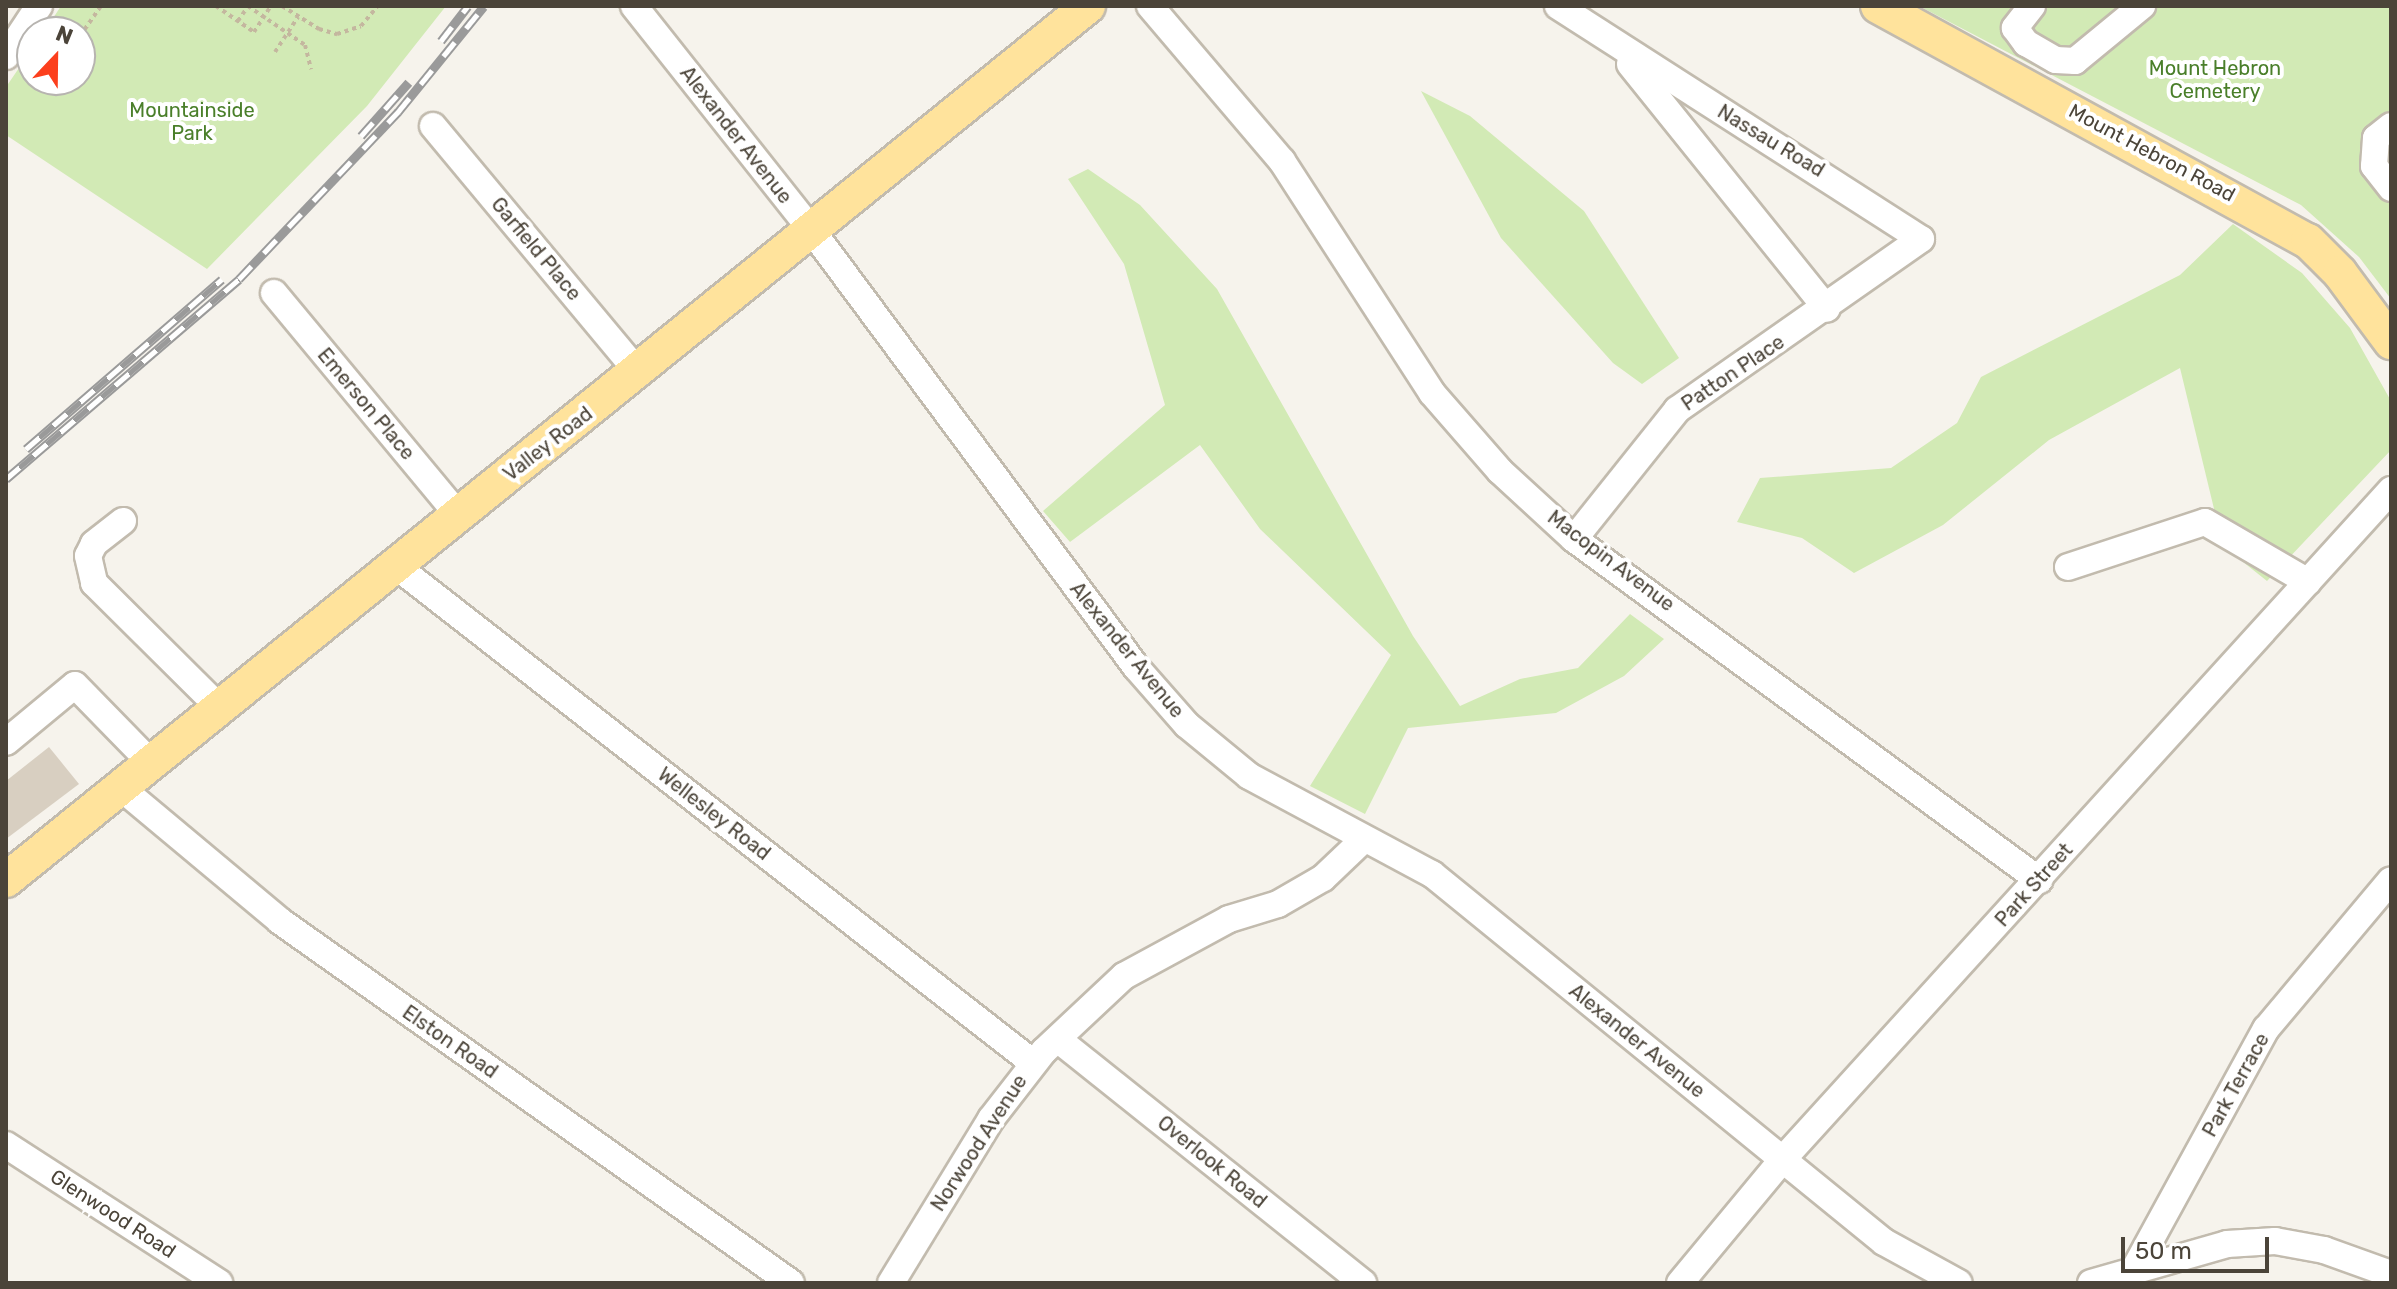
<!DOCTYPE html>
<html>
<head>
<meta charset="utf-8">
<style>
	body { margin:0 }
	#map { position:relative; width:2397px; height:1289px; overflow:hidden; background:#f6f3ec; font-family:Rubik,sans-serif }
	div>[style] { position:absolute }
	.green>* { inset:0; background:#d2eab5 }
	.building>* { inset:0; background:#d8cfc1 }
	.path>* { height:4px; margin-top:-2px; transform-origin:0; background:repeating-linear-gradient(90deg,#c4b79f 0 4px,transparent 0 8px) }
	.roads { filter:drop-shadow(2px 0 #c2bbae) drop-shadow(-2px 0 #c2bbae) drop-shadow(0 2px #c2bbae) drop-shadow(0 -2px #c2bbae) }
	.minor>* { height:26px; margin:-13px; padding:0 13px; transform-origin:13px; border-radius:13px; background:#fff }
	.major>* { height:34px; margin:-17px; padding:0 17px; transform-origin:17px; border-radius:17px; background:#ffe39c }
	.rail>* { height:9px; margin-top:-4.5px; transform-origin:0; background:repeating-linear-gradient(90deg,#fff 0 18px,#9a9a9a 0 36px); box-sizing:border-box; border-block:2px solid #9a9a9a }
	span { translate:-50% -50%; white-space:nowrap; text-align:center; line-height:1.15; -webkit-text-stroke:8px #fff; paint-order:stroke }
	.park-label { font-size:20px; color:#4a7f2a }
	.street-label { font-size:20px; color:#4b4439 }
	.frame { position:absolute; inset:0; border:8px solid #4b4439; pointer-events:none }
	.north { position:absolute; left:16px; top:16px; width:80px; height:80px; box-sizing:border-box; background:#fff; border:2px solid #b7b4b0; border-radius:50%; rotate:22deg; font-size:22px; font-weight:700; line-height:32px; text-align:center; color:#4b4439 }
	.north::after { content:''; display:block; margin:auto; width:28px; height:36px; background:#fc3f1d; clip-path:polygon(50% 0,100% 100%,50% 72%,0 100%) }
	.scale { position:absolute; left:2121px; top:1237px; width:148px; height:36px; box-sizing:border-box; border:4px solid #4b4439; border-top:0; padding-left:10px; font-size:24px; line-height:28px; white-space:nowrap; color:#4b4439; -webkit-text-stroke:6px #fff; paint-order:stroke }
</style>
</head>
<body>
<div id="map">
	<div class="green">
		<i style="clip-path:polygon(61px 6px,446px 6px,367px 106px,207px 269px,6px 135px,6px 87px,32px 49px,32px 80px,80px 80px,80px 32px,44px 32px)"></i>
		<i style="clip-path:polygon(1919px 6px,2391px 6px,2391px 299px,2359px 257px,2301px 205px)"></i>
		<i style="clip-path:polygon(1421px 91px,1470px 116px,1584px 211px,1679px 358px,1642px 384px,1613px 363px,1501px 238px)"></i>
		<i style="clip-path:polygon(1088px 169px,1140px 205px,1217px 289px,1413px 636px,1460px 706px,1520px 679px,1578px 668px,1630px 614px,1664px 639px,1624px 676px,1556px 713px,1408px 728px,1365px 814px,1310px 786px,1391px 655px,1260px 529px,1200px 445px,1070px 542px,1043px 511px,1165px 405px,1124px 264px,1068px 179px)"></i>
		<i style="clip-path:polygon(2233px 224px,2302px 273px,2350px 328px,2391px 401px,2391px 450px,2267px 581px,2223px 546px,2180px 368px,2049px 440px,1943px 525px,1854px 573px,1802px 538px,1737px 522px,1760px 478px,1891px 468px,1957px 423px,1981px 377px,2180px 275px)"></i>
	</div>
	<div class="building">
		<i style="clip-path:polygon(49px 747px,79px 784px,6px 839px,6px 781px)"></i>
	</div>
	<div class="path">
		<i style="left:216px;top:6px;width:46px;rotate:34.4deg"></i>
		<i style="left:254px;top:32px;width:31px;rotate:-57deg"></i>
		<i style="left:248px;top:6px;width:69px;rotate:34.4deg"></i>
		<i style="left:305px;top:45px;width:25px;rotate:76deg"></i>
		<i style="left:282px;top:6px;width:44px;rotate:31.9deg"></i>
		<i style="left:319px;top:29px;width:19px;rotate:16deg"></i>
		<i style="left:337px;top:34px;width:25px;rotate:-18deg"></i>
		<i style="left:361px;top:26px;width:26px;rotate:-50deg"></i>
		<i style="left:238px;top:21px;width:18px;rotate:-56deg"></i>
		<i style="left:80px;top:36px;width:37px;rotate:-55deg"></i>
		<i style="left:275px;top:52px;width:42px;rotate:-56.7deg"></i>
	</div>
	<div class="roads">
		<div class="minor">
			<i style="left:634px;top:6px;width:283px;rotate:51.6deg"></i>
			<i style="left:810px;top:228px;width:547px;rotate:53.4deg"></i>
			<i style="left:1136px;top:667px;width:77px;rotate:48.7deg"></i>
			<i style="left:1187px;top:725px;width:80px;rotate:39.4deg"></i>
			<i style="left:1249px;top:776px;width:208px;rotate:28.2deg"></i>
			<i style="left:1432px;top:874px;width:583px;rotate:39.15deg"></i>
			<i style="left:1884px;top:1242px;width:85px;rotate:28.7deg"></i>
			<i style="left:1150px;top:6px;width:204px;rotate:49.6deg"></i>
			<i style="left:1282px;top:161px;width:276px;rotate:57.1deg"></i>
			<i style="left:1432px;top:393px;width:103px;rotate:48.9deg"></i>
			<i style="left:1500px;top:471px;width:100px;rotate:42.6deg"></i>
			<i style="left:1574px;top:539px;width:577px;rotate:36.25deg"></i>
			<i style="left:1558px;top:6px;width:431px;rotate:32.7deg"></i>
			<i style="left:1921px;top:239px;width:298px;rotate:145deg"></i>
			<i style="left:1677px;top:410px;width:165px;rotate:128.6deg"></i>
			<i style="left:2032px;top:6px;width:28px;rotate:128deg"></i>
			<i style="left:2015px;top:28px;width:19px;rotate:54deg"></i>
			<i style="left:2026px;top:43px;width:34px;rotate:30deg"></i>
			<i style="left:2056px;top:60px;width:19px;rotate:3deg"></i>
			<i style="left:2075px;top:61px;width:87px;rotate:-39.4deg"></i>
			<i style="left:6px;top:56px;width:60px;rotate:-56.6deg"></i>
			<i style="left:1630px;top:64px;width:314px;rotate:51.2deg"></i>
			<i style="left:433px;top:126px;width:322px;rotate:50.2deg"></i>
			<i style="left:2391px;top:126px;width:19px;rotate:141deg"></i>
			<i style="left:2376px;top:138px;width:28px;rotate:94deg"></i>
			<i style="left:2374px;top:166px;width:28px;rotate:52deg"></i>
			<i style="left:274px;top:293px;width:288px;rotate:50.3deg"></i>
			<i style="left:123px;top:521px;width:37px;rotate:142deg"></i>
			<i style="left:94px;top:544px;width:13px;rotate:117deg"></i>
			<i style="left:88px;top:556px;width:28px;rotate:77deg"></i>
			<i style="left:94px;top:583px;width:179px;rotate:44.8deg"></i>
			<i style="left:396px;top:566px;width:807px;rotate:37.95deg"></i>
			<i style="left:2068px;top:567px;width:144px;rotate:-18.2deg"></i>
			<i style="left:2205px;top:522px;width:119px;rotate:30.2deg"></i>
			<i style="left:6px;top:742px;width:89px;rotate:-39.6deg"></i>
			<i style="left:75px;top:685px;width:109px;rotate:45.7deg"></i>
			<i style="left:120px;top:787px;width:209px;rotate:39.9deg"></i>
			<i style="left:280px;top:921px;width:626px;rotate:35.31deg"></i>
			<i style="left:1060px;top:1041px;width:388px;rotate:38.6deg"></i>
			<i style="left:6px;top:1145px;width:254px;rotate:32.9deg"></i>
			<i style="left:2135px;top:1268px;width:273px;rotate:-61.3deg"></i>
			<i style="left:2266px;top:1029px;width:194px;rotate:-50deg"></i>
			<i style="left:891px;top:1283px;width:192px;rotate:-58.6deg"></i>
			<i style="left:991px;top:1119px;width:86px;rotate:-52.1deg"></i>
			<i style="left:1044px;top:1051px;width:110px;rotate:-43.2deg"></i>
			<i style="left:1124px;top:976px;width:119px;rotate:-28.5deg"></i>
			<i style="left:1229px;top:919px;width:51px;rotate:-17deg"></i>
			<i style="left:1278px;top:904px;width:52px;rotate:-30deg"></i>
			<i style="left:1323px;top:878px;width:55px;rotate:-43.5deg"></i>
			<i style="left:1680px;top:1283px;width:161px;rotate:-50.3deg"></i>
			<i style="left:1783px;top:1159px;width:904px;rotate:-47.73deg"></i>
			<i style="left:2091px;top:1283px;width:141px;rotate:-16deg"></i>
			<i style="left:2227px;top:1244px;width:48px;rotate:-3.6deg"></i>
			<i style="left:2275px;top:1241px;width:50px;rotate:10.4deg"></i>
			<i style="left:2324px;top:1250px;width:71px;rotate:19.7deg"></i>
		</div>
		<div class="major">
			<i style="left:1878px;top:6px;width:490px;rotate:28.7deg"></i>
			<i style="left:2308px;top:241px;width:45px;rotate:45deg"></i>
			<i style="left:2340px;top:273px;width:86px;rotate:53.5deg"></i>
			<i style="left:6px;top:880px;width:1391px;rotate:-38.93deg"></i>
		</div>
	</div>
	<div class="rail">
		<i style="left:441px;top:41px;width:44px;rotate:-52.4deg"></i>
		<i style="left:361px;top:136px;width:72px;rotate:-48.4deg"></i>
		<i style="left:26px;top:449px;width:259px;rotate:-40.9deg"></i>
		<i style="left:6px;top:479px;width:307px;rotate:-40.6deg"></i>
		<i style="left:239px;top:279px;width:231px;rotate:-46.4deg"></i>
		<i style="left:398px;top:112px;width:136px;rotate:-50.9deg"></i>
	</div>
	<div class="park-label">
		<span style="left:2215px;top:80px">Mount Hebron<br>Cemetery</span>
		<span style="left:192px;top:122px">Mountainside<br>Park</span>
	</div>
	<div class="street-label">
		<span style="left:736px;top:135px;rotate:52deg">Alexander Avenue</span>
		<span style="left:1771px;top:141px;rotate:31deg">Nassau Road</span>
		<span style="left:2152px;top:153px;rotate:28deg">Mount Hebron Road</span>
		<span style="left:536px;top:249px;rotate:50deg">Garfield Place</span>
		<span style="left:1733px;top:373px;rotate:-34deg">Patton Place</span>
		<span style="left:366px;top:404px;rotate:50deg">Emerson Place</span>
		<span style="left:548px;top:444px;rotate:-38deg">Valley Road</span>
		<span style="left:1611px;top:561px;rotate:37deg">Macopin Avenue</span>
		<span style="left:1127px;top:650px;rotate:51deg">Alexander Avenue</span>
		<span style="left:714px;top:814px;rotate:38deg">Wellesley Road</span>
		<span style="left:2034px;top:885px;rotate:-48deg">Park Street</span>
		<span style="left:1637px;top:1041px;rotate:39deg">Alexander Avenue</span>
		<span style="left:450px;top:1042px;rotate:35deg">Elston Road</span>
		<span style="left:2236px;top:1085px;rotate:-61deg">Park Terrace</span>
		<span style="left:979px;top:1143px;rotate:-57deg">Norwood Avenue</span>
		<span style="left:1212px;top:1162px;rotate:39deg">Overlook Road</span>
		<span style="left:113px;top:1214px;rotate:33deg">Glenwood Road</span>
	</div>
	<div class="frame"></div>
	<div class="north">N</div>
	<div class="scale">50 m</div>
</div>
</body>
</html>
